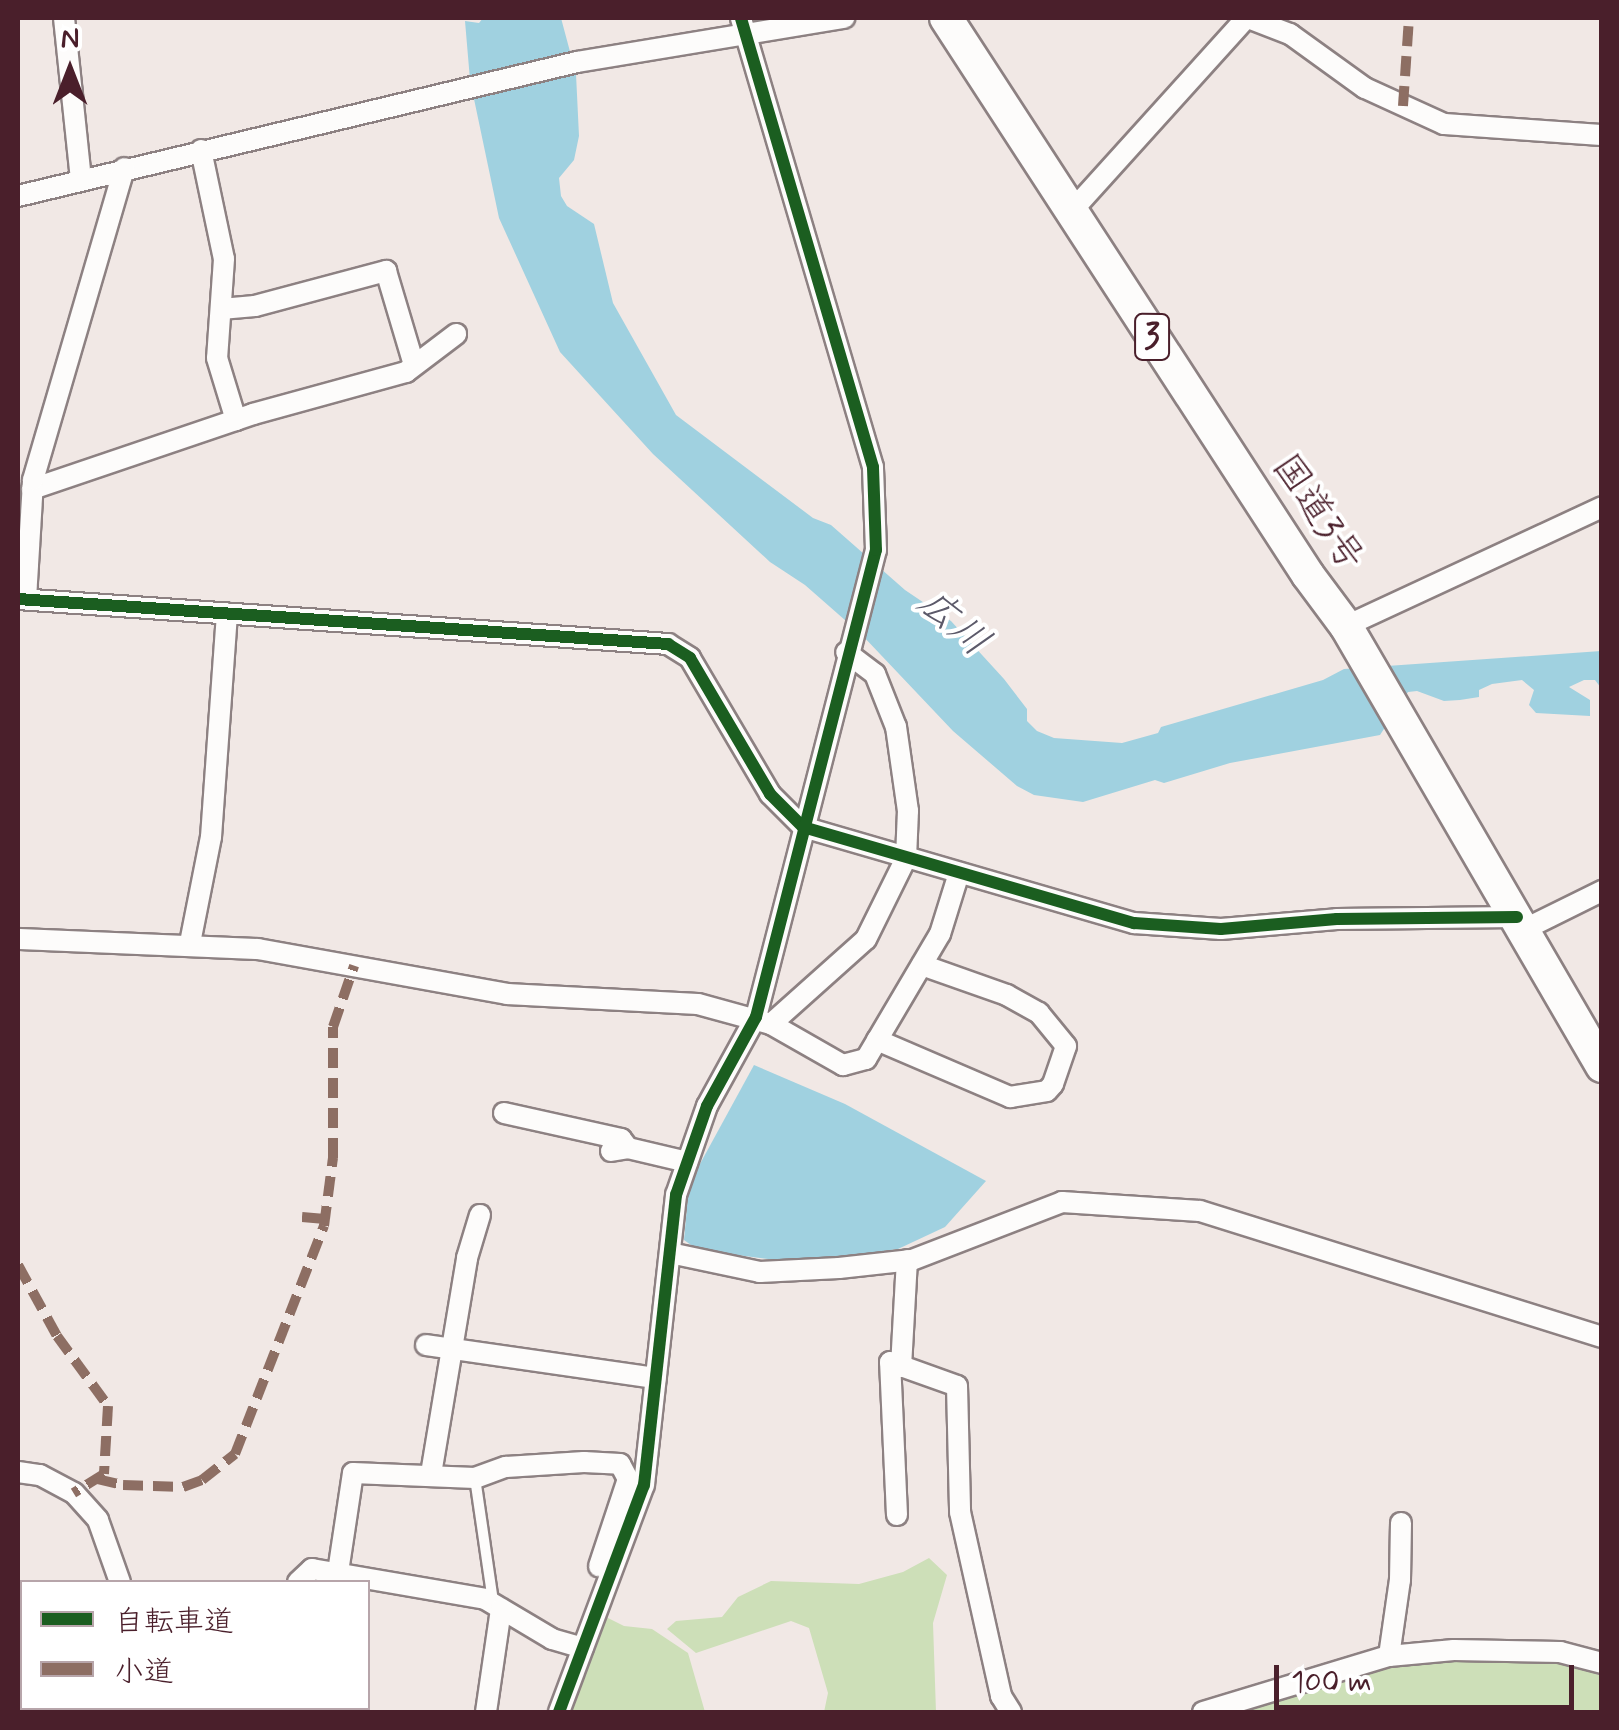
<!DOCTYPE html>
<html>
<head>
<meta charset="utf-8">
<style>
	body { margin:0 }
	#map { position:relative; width:1619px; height:1730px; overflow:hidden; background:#f1e8e5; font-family:Mynerve,"Klee One",sans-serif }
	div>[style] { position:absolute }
	.green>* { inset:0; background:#cddfb8 }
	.water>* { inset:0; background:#a0d1e0 }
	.roads { filter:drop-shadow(2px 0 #8d8182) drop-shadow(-2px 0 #8d8182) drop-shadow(0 2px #8d8182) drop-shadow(0 -2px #8d8182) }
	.service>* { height:10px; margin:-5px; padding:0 5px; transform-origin:5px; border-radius:5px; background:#fdfcfb }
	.minor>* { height:20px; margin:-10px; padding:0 10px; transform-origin:10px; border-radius:10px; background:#fdfcfb }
	.trunk>* { height:32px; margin:-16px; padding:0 16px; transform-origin:16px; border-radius:16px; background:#fdfcfb }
	.quiet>* { height:10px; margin-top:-5px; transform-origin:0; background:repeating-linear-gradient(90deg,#8d6e63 0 20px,transparent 0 30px) }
	.cycleway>* { height:12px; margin:-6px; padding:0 6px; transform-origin:6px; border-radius:6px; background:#1b5e20 }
	span { translate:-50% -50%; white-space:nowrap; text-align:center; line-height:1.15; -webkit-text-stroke:8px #fff; paint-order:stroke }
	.shield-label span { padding:2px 8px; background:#fff; border:2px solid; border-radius:8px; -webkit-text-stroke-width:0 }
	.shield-label { font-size:35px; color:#4a1f2b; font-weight:700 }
	.street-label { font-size:38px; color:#4a1f2b }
	.water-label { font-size:40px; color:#5c5a6a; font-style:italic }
	.frame { position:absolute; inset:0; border:20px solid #4a1f2b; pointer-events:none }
	.legend { position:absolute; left:20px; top:1580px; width:350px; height:130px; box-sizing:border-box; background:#fff; border:2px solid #b7a5aa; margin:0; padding:12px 18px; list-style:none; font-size:30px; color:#4a1f2b }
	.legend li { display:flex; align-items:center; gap:20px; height:50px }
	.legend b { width:50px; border:2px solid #b7a5aa }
	.north { position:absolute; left:20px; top:20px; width:100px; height:100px; -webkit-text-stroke:8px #fff; paint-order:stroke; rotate:0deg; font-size:28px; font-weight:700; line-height:40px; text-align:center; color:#4a1f2b }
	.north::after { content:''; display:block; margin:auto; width:35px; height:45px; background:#4a1f2b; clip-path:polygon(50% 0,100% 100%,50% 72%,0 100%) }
	.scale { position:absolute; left:1274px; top:1665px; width:300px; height:45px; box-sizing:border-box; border:5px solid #4a1f2b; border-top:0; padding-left:12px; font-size:30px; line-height:35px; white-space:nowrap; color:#4a1f2b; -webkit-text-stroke:8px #fff; paint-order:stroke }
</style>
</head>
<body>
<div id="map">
	<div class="green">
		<i style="clip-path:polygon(929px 1558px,947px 1575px,933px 1623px,936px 1712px,824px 1712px,828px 1693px,809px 1628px,791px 1621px,696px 1653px,667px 1629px,676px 1621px,722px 1617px,738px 1597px,771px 1581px,859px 1584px,903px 1572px)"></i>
		<i style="clip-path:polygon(602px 1615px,624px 1626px,652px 1629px,688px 1653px,705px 1712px,568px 1712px)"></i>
		<i style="clip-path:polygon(1436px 1661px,1572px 1664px,1601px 1676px,1601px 1712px,1228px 1712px,1389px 1668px)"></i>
	</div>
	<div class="water">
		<i style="clip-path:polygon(483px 18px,561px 18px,576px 74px,579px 136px,574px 160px,559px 178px,561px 196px,567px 206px,594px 224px,613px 303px,676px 415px,813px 518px,831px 525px,905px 590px,951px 621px,1004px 679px,1027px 709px,1027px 721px,1037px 731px,1054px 738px,1122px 743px,1158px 733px,1161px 727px,1323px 680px,1344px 669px,1601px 651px,1601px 688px,1595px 680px,1584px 680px,1569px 687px,1590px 700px,1590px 716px,1536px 713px,1529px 705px,1534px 690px,1522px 680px,1492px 684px,1479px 690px,1479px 697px,1460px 700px,1444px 701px,1417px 691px,1408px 692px,1380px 735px,1230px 763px,1164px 783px,1155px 780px,1083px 802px,1034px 795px,1017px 786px,953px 731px,862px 635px,805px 585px,770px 562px,653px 454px,560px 352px,499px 218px,470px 80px,465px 21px,479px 23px)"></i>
		<i style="clip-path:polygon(754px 1065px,845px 1104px,986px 1181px,945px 1227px,898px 1249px,825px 1259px,768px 1259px,698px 1250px,684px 1240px,689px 1184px)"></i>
	</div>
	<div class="roads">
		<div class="service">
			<i style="left:475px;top:1478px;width:124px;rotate:81.7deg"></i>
		</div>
		<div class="minor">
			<i style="left:64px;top:18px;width:162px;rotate:84deg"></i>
			<i style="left:1248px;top:18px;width:45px;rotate:20.9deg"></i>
			<i style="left:1290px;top:34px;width:92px;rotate:35.8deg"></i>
			<i style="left:1365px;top:88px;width:87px;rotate:24.5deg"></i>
			<i style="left:1444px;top:124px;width:158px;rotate:4deg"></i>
			<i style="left:201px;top:150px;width:111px;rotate:78.1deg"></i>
			<i style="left:224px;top:259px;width:99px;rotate:94deg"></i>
			<i style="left:217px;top:358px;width:65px;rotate:73deg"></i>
			<i style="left:18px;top:196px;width:575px;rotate:-13.48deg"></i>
			<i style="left:577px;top:62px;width:271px;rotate:-9.4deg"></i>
			<i style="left:1070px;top:213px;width:263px;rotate:-47.9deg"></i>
			<i style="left:221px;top:309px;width:34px;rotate:-5deg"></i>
			<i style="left:255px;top:306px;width:136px;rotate:-15deg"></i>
			<i style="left:386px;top:271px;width:98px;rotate:73.4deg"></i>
			<i style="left:32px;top:489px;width:233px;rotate:-18.7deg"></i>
			<i style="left:253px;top:414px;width:159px;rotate:-15.4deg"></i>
			<i style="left:406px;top:372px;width:63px;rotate:-37.2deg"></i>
			<i style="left:18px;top:599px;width:652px;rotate:3.96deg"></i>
			<i style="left:668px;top:644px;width:26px;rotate:32deg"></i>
			<i style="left:690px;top:658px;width:158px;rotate:59.5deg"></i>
			<i style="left:770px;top:794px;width:47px;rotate:45deg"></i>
			<i style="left:803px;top:827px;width:345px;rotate:16.2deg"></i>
			<i style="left:1134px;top:923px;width:87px;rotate:3.9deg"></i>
			<i style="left:1221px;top:929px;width:116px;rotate:-4.9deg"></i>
			<i style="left:1337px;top:919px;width:180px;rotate:-0.6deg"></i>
			<i style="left:26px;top:599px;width:119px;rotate:-86.6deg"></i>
			<i style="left:33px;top:480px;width:325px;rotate:-73.7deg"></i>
			<i style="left:1346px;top:626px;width:282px;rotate:-24.9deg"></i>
			<i style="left:1525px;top:929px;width:86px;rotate:-26.3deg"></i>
			<i style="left:18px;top:939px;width:240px;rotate:2.4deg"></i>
			<i style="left:258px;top:949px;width:253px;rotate:10.2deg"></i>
			<i style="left:507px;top:994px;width:191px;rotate:3deg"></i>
			<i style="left:698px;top:1004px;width:76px;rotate:15.3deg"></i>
			<i style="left:771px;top:1024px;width:83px;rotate:29.7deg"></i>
			<i style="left:843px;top:1065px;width:24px;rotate:-15deg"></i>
			<i style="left:866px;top:1059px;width:145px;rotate:-59.4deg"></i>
			<i style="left:940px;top:934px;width:64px;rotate:-72.7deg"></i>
			<i style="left:190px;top:943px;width:108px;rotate:-78.8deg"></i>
			<i style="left:211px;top:837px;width:224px;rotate:-85.9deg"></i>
			<i style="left:771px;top:1024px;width:127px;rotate:-41.8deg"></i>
			<i style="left:866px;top:939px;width:90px;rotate:-63.7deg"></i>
			<i style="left:906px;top:858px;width:47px;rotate:-87.6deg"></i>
			<i style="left:908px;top:811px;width:85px;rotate:-98.1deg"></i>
			<i style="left:896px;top:727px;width:57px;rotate:-111.6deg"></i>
			<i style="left:875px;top:674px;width:36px;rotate:-143deg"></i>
			<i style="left:877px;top:1040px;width:145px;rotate:23.2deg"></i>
			<i style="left:1010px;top:1097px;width:37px;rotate:-9deg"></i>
			<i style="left:1047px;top:1091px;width:9px;rotate:-49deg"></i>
			<i style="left:1053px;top:1084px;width:40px;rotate:-71.1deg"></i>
			<i style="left:1066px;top:1046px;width:43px;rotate:-129.3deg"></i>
			<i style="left:1039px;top:1013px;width:37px;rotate:-151deg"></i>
			<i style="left:1007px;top:995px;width:90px;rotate:-160.6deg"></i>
			<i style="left:504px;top:1113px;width:120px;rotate:12.5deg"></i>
			<i style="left:621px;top:1139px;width:11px;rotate:52deg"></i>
			<i style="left:611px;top:1151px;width:17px;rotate:-10deg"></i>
			<i style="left:628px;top:1148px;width:61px;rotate:13.3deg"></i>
			<i style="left:670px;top:1253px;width:92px;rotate:11.9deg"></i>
			<i style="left:760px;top:1272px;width:79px;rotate:-2.9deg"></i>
			<i style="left:839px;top:1268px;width:73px;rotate:-6.3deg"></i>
			<i style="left:912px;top:1260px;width:161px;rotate:-21.1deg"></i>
			<i style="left:1062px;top:1202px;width:138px;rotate:3.7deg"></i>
			<i style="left:1200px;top:1211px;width:421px;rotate:17.4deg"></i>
			<i style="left:426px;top:1345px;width:232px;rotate:8.2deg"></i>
			<i style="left:901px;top:1367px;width:107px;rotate:-86.8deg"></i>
			<i style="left:18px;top:1472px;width:22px;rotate:8deg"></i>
			<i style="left:40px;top:1475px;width:38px;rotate:28deg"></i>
			<i style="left:74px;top:1493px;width:36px;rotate:48deg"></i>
			<i style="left:98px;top:1520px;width:66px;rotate:70.5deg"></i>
			<i style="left:431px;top:1474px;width:219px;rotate:-80.5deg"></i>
			<i style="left:467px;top:1258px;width:45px;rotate:-73.2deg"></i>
			<i style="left:897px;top:1515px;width:153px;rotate:-92.6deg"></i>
			<i style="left:890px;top:1362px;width:71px;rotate:19.7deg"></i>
			<i style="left:957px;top:1386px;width:126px;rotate:88.6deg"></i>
			<i style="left:960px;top:1512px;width:189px;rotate:77.4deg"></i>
			<i style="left:1001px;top:1696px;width:19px;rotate:58deg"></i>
			<i style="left:338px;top:1572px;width:100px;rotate:-81.4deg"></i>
			<i style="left:353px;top:1473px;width:122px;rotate:2.3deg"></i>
			<i style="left:475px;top:1478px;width:33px;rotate:-20deg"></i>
			<i style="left:506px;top:1467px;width:78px;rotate:-3.7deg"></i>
			<i style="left:584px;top:1462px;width:36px;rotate:3deg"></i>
			<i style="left:620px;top:1464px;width:17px;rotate:62deg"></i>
			<i style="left:628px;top:1479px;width:92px;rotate:108.4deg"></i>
			<i style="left:298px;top:1582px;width:19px;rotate:-43deg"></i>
			<i style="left:312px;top:1569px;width:176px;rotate:9.8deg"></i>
			<i style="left:485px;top:1599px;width:78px;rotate:30.8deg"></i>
			<i style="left:552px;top:1639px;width:32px;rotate:16deg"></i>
			<i style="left:1389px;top:1656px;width:77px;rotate:-81.8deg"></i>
			<i style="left:1400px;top:1580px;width:57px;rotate:-89deg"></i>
			<i style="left:160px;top:1708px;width:4px;rotate:63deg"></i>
			<i style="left:218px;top:1708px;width:103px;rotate:2.2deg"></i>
			<i style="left:486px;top:1712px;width:104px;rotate:-81.7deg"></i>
			<i style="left:559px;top:1712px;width:242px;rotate:-69.5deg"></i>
			<i style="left:644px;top:1485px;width:292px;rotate:-83.7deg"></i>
			<i style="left:676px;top:1195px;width:94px;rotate:-70.8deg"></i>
			<i style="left:707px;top:1106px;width:102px;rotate:-61.2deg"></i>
			<i style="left:756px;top:1017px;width:482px;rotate:-75.6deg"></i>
			<i style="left:876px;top:550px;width:83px;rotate:-92.1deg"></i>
			<i style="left:873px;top:467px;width:468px;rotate:-106.4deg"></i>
			<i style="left:1203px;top:1712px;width:194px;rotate:-16.8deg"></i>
			<i style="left:1389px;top:1656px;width:65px;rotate:-5.3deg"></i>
			<i style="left:1454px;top:1650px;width:106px;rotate:1.1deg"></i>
			<i style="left:1560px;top:1652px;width:43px;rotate:14.7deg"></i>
		</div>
		<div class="trunk">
			<i style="left:946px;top:18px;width:664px;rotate:56.98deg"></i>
			<i style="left:1308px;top:575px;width:64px;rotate:53.3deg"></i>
			<i style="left:1346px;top:626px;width:509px;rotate:59.81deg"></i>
		</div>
	</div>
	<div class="quiet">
		<i style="left:1403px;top:106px;width:88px;rotate:-86.1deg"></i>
		<i style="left:302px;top:1217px;width:23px;rotate:5deg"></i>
		<i style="left:18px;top:1265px;width:81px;rotate:61.2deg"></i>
		<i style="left:57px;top:1336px;width:87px;rotate:53.9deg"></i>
		<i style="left:108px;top:1406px;width:68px;rotate:93.4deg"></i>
		<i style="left:104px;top:1474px;width:36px;rotate:148deg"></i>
		<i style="left:97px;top:1479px;width:27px;rotate:13deg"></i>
		<i style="left:123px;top:1485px;width:60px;rotate:1.9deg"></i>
		<i style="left:183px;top:1487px;width:20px;rotate:-20deg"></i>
		<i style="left:202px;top:1480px;width:42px;rotate:-38.2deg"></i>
		<i style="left:235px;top:1454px;width:245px;rotate:-68.7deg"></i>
		<i style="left:324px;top:1226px;width:69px;rotate:-82.5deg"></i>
		<i style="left:333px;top:1158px;width:131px;rotate:-90deg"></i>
		<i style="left:333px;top:1027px;width:65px;rotate:-71deg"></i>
	</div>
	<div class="cycleway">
		<i style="left:18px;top:599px;width:652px;rotate:3.96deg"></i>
		<i style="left:668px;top:644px;width:26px;rotate:32deg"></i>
		<i style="left:690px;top:658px;width:158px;rotate:59.5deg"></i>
		<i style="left:770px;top:794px;width:47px;rotate:45deg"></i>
		<i style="left:803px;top:827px;width:345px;rotate:16.2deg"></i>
		<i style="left:1134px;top:923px;width:87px;rotate:3.9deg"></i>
		<i style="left:1221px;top:929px;width:116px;rotate:-4.9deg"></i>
		<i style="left:1337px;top:919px;width:180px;rotate:-0.6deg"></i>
		<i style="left:559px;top:1712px;width:242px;rotate:-69.5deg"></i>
		<i style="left:644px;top:1485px;width:292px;rotate:-83.7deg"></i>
		<i style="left:676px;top:1195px;width:94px;rotate:-70.8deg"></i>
		<i style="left:707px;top:1106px;width:102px;rotate:-61.2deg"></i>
		<i style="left:756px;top:1017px;width:482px;rotate:-75.6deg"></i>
		<i style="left:876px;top:550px;width:83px;rotate:-92.1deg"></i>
		<i style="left:873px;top:467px;width:468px;rotate:-106.4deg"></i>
	</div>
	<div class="shield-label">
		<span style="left:1152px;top:337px">3</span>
	</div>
	<div class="street-label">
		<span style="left:1317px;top:513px;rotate:56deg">国道3号</span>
	</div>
	<div class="water-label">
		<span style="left:953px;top:623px;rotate:41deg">広川</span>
	</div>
	<div class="frame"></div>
	<ul class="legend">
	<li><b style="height:12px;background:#1b5e20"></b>自転車道</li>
	<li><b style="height:12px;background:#8d6e63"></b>小道</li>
	</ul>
	<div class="north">N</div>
	<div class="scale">100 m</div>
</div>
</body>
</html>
